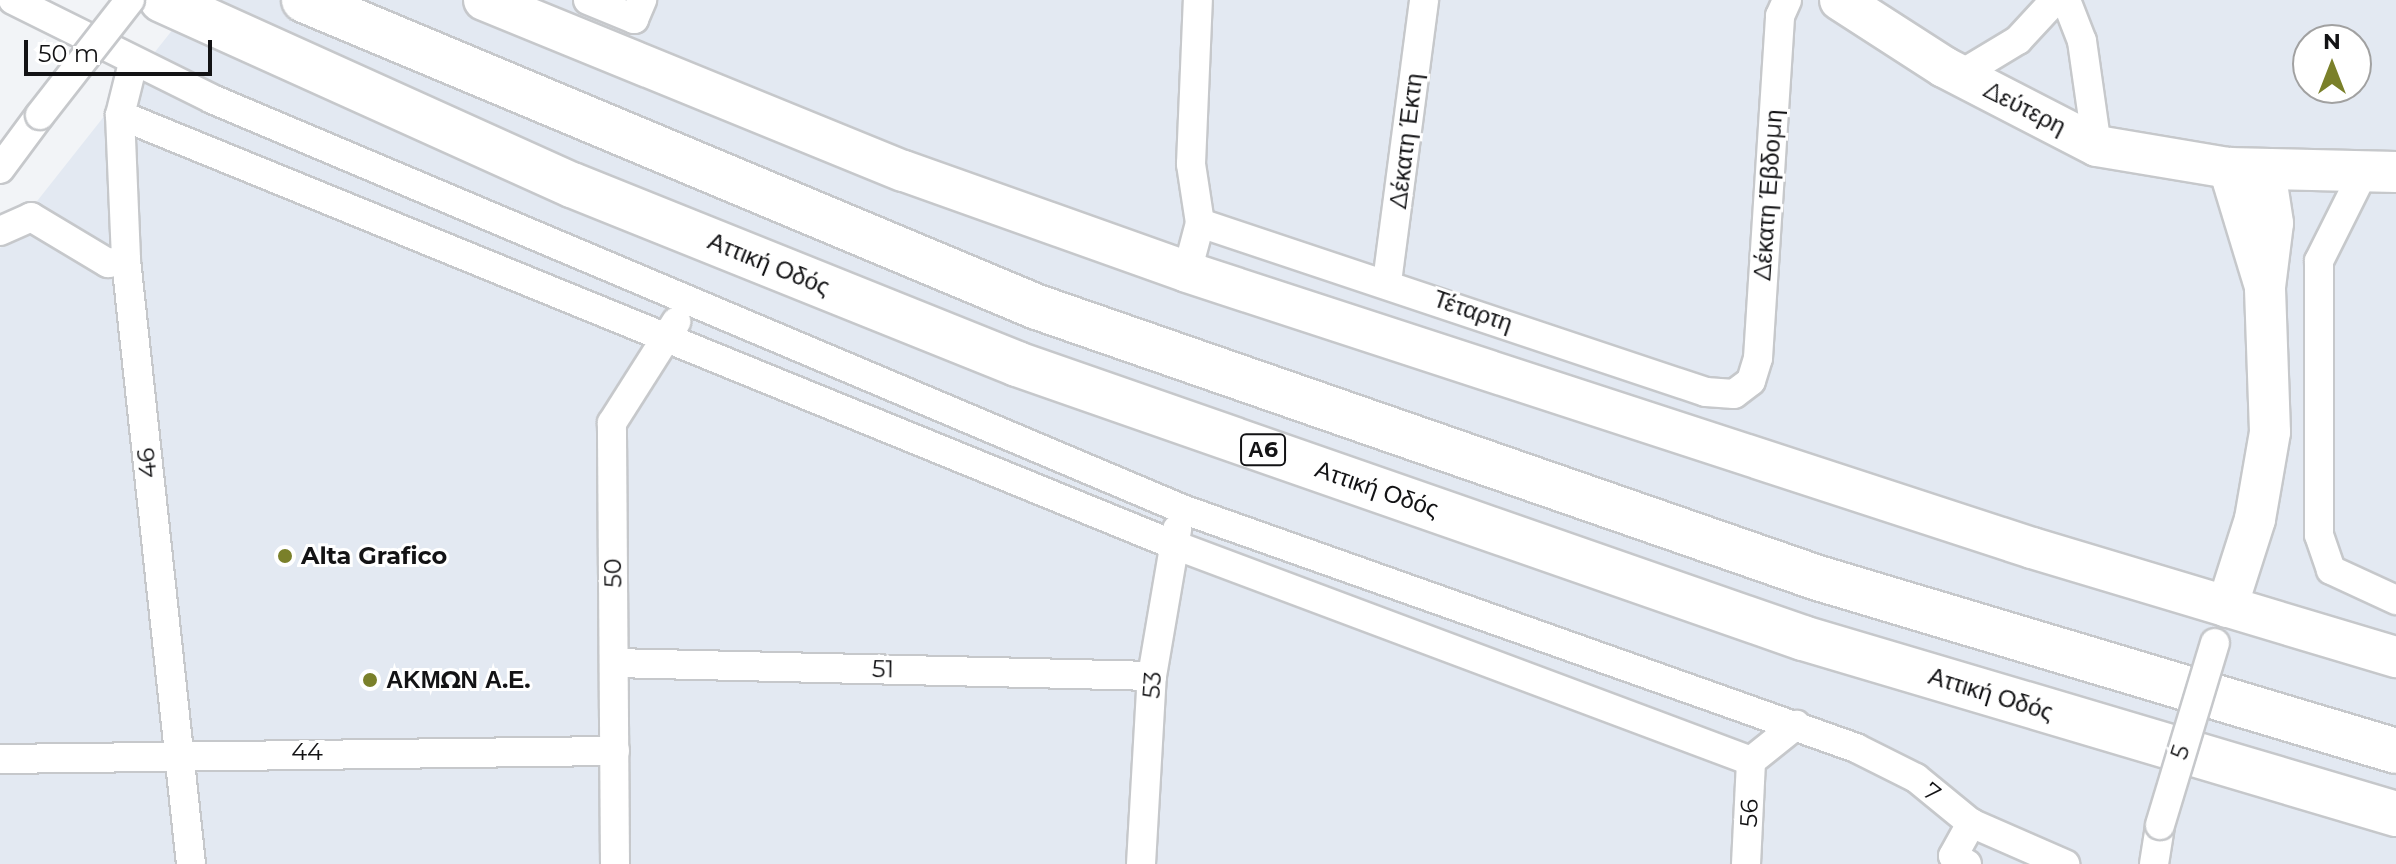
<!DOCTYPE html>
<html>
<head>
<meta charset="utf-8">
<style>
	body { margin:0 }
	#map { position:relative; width:2396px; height:864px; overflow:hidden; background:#f2f4f7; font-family:Montserrat,sans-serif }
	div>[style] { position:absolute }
	.built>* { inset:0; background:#e3e9f2 }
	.roads { filter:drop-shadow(2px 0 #c6c8cb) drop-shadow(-2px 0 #c6c8cb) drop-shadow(0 2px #c6c8cb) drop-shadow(0 -2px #c6c8cb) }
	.street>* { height:28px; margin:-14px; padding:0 14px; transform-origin:14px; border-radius:14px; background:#fff }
	.secondary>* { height:40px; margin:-20px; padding:0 20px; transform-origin:20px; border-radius:20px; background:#fff }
	.highway>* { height:44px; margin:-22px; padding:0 22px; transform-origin:22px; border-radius:22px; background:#fff }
	.bridges { filter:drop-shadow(2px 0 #c6c8cb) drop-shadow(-2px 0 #c6c8cb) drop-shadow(0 2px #c6c8cb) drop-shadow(0 -2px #c6c8cb) }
	.street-bridge>* { height:28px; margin:-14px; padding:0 14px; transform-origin:14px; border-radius:14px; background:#fff }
	.dots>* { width:22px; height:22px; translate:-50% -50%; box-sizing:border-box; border:4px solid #fff; border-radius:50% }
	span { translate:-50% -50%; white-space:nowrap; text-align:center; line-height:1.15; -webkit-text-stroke:6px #fff; paint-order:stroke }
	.shield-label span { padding:2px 6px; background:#fff; border:2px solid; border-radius:6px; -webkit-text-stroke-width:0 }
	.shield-label { font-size:22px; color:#131315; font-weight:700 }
	.street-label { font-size:24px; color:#131315 }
	.poi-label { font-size:24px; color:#131315; font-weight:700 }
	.left { translate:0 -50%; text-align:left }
	.north { position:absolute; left:2292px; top:24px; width:80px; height:80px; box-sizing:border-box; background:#fff; border:2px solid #a1a1a1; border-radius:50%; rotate:0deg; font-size:22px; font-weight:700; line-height:32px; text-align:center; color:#131315 }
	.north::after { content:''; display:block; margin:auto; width:28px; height:36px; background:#7a802a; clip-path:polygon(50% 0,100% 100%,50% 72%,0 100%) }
	.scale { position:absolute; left:24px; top:40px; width:188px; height:36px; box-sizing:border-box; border:4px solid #131315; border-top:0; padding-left:10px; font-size:24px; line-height:28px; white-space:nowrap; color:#131315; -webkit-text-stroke:6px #fff; paint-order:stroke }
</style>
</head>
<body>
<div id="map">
	<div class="built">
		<i style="clip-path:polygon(evenodd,196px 0,2396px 0,2396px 864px,0 864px,0 248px,196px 0,2308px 40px,2356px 40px,2356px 88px,2308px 88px,2308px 40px)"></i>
	</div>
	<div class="roads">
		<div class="street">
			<i style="left:13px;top:0;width:222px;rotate:26.4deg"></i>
			<i style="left:212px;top:99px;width:1053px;rotate:22.91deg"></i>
			<i style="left:1182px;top:509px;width:715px;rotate:19.52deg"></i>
			<i style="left:1856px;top:748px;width:67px;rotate:26.6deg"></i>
			<i style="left:1916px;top:778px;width:71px;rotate:39.3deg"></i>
			<i style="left:1971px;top:823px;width:103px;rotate:23.6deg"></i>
			<i style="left:588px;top:0;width:50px;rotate:22.4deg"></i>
			<i style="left:634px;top:19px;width:21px;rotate:-67deg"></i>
			<i style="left:2066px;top:0;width:44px;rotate:68.7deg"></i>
			<i style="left:2082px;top:41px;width:106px;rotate:81.9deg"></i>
			<i style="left:133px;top:63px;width:54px;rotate:104deg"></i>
			<i style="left:120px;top:115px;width:145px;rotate:87.6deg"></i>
			<i style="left:126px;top:260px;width:607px;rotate:83.86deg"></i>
			<i style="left:1960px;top:75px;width:68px;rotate:-31.1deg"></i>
			<i style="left:2018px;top:40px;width:54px;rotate:-47.2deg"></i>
			<i style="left:120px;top:115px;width:1136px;rotate:22.19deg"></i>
			<i style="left:1172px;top:544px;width:618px;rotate:20.55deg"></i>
			<i style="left:0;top:169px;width:67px;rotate:-53.5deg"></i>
			<i style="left:2363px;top:173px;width:98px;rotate:116.6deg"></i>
			<i style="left:2319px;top:261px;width:274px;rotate:90deg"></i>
			<i style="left:2319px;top:535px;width:37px;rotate:71deg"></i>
			<i style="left:2331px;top:570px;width:72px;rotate:24.8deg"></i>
			<i style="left:1200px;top:223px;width:533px;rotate:18.47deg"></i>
			<i style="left:1706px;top:392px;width:28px;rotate:4deg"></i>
			<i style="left:1734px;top:394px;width:21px;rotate:-37deg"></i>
			<i style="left:1751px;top:381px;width:24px;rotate:-73deg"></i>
			<i style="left:1758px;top:358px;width:343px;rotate:-86.3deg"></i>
			<i style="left:1780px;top:16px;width:17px;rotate:-66deg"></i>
			<i style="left:0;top:231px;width:34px;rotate:-24deg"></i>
			<i style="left:31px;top:217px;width:90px;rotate:30.9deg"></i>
			<i style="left:108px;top:263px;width:18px;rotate:-9deg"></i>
			<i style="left:1187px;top:272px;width:51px;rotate:-75.1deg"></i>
			<i style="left:1200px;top:223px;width:60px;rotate:-98.7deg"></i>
			<i style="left:1191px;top:164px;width:164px;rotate:-87.6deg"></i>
			<i style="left:1387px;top:282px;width:284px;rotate:-82.5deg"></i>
			<i style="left:614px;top:663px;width:538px;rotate:1.38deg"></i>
			<i style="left:0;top:759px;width:615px;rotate:-0.75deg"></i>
			<i style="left:1751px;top:761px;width:58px;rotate:-38.7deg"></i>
			<i style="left:615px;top:864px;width:441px;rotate:-90.4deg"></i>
			<i style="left:612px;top:423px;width:120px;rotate:-57.6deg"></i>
			<i style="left:1141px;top:864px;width:188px;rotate:-86.7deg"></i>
			<i style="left:1152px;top:676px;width:149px;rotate:-80.3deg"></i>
			<i style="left:1746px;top:864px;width:103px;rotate:-87.2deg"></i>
			<i style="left:1967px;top:864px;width:16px;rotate:-150deg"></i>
			<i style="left:1953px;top:856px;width:38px;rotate:-61deg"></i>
			<i style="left:2154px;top:864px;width:39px;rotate:-81deg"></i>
		</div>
		<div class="secondary">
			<i style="left:484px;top:0;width:453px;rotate:22.2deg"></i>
			<i style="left:904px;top:171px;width:300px;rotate:19.6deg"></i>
			<i style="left:1187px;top:272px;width:889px;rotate:18.09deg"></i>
			<i style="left:2032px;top:548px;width:380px;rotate:16.7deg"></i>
			<i style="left:1840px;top:0;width:124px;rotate:32.8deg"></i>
			<i style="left:1944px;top:67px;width:172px;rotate:27.3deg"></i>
			<i style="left:2097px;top:146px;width:134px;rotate:9.5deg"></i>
			<i style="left:2229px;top:168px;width:167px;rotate:1.4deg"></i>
			<i style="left:2229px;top:168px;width:120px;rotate:73.1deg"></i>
			<i style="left:2227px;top:607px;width:92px;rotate:-72.3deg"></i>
			<i style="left:2255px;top:519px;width:88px;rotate:-80.2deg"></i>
			<i style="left:2270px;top:432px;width:145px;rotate:-92deg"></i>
			<i style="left:2265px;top:287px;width:64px;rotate:-82.9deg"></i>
			<i style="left:2273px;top:223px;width:53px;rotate:-98.7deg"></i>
		</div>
		<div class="highway">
			<i style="left:162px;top:0;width:450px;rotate:24.3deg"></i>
			<i style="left:572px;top:185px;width:480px;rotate:21.9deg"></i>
			<i style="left:1017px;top:364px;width:832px;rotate:19.22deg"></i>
			<i style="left:1803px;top:638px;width:619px;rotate:16.53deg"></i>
			<i style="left:304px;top:0;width:795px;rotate:22.73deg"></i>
			<i style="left:1037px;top:307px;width:827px;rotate:19.14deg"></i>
			<i style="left:1818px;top:578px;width:603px;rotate:16.66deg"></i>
		</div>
	</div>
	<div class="bridges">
		<div class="street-bridge">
			<i style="left:40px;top:115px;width:146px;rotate:-52deg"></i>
			<i style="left:2160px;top:825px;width:190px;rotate:-73.2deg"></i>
		</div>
	</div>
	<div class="dots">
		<i style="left:285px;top:556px;background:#7a802a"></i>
		<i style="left:370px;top:680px;background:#7a802a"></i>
	</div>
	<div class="shield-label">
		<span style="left:1263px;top:450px">Α6</span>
	</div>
	<div class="street-label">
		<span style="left:2025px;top:108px;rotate:27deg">Δεύτερη</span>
		<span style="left:1406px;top:141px;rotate:-83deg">Δέκατη Έκτη</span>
		<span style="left:1768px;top:195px;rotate:-86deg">Δέκατη Έβδομη</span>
		<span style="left:769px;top:264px;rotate:22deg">Αττική Οδός</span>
		<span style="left:1473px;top:311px;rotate:19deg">Τέταρτη</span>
		<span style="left:147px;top:463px;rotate:-96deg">46</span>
		<span style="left:1377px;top:489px;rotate:19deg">Αττική Οδός</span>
		<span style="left:613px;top:573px;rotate:-91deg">50</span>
		<span style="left:883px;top:669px;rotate:1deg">51</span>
		<span style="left:1152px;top:685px;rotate:-86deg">53</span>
		<span style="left:1991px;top:694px;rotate:17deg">Αττική Οδός</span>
		<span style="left:307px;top:752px">44</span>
		<span style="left:2180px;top:752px;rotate:-72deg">5</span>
		<span style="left:1932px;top:792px;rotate:39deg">7</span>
		<span style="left:1749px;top:813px;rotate:-88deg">56</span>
	</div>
	<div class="poi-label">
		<span class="left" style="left:301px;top:556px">Alta Grafico</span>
		<span class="left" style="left:386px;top:680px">ΑΚΜΩΝ Α.Ε.</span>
	</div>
	<div class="north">N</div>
	<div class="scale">50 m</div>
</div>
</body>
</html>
